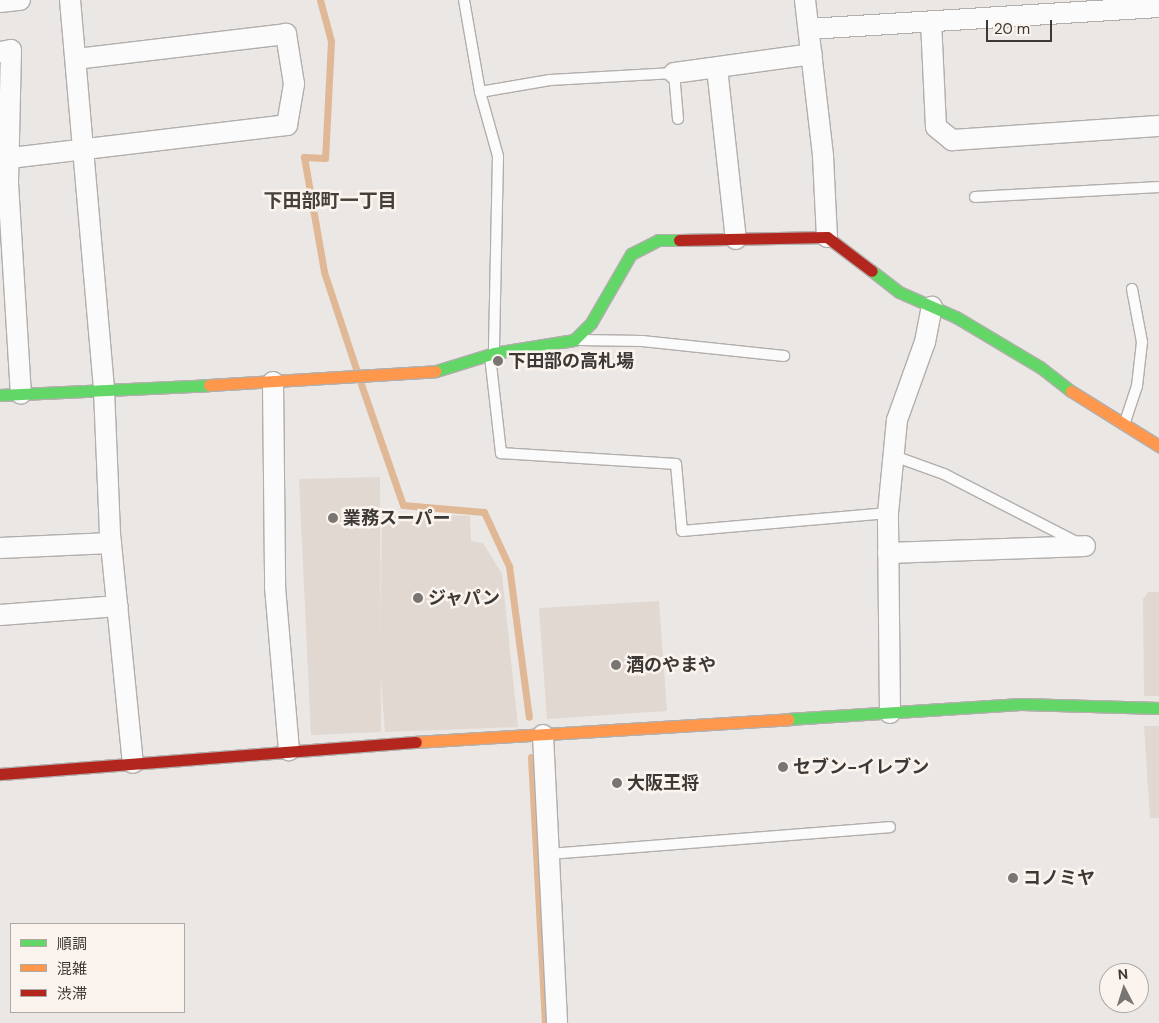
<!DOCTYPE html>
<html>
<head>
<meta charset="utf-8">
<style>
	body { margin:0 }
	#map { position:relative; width:1159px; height:1023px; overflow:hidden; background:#ebe7e4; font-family:"DM Sans","Noto Sans JP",sans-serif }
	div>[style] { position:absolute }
	.built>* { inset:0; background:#e1d8d1 }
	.stream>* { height:7px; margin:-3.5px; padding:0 3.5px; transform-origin:3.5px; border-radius:3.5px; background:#e0b896 }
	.roads { filter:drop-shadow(1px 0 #b1aeac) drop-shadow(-1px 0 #b1aeac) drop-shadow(0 1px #b1aeac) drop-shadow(0 -1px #b1aeac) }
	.lane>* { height:10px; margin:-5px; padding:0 5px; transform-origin:5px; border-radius:5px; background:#fcfbfb }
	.street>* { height:20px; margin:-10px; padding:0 10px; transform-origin:10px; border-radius:10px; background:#fcfbfb }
	.fast>* { height:11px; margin:-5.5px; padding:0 5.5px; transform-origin:5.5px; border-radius:5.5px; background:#63d668 }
	.slow>* { height:11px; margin:-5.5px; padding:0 5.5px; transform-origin:5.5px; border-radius:5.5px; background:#ff974d }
	.jam>* { height:11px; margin:-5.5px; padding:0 5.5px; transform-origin:5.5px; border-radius:5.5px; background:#b3261e }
	.dots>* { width:14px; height:14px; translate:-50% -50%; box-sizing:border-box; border:2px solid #fbf4ee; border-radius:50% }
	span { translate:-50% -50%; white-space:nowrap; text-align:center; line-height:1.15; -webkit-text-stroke:5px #fbf4ee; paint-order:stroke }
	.poi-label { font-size:18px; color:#3b3836; font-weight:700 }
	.left { translate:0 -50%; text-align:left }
	.neighbourhood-label { font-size:19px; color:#46403b; font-weight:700 }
	.legend { position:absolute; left:10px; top:923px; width:175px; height:90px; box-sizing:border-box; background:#fbf4ee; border:1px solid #aea9a4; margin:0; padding:6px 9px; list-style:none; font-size:15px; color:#3b3836 }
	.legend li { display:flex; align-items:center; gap:10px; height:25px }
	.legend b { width:25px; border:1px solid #aea9a4 }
	.north { position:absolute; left:1099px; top:963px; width:50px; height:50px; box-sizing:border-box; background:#fbf4ee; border:1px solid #aea9a4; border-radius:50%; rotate:355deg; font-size:14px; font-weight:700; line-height:20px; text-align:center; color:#3b3836 }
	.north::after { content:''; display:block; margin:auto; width:18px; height:22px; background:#797573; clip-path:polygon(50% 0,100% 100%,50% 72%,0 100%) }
	.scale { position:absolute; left:986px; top:20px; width:66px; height:22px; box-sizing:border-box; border:2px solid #3b3836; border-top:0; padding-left:6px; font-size:15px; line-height:18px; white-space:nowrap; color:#3b3836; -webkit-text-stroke:4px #fbf4ee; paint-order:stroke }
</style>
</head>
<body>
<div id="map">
	<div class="built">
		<i style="clip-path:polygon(380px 477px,381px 732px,311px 735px,299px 479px)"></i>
		<i style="clip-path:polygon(382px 513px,470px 516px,471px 541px,483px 543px,502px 574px,518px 727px,385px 732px,380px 666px)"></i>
		<i style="clip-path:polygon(1148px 592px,1159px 592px,1159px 696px,1144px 696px,1143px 599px)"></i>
		<i style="clip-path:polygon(659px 601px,667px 711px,547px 719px,539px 608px)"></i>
		<i style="clip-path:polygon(1144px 726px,1159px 726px,1159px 818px,1150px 818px)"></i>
	</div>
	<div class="stream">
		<i style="left:320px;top:0;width:42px;rotate:75deg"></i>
		<i style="left:331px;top:41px;width:117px;rotate:92.9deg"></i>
		<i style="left:325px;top:158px;width:21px;rotate:-177deg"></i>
		<i style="left:304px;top:157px;width:117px;rotate:80.1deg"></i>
		<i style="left:324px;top:272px;width:105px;rotate:71.7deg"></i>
		<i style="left:361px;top:384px;width:128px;rotate:70.9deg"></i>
		<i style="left:403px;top:505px;width:81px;rotate:4.9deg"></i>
		<i style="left:484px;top:512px;width:60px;rotate:65.2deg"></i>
		<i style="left:509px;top:566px;width:152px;rotate:82.5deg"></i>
		<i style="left:531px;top:757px;width:266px;rotate:87deg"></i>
	</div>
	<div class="roads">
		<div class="lane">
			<i style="left:464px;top:0;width:93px;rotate:80.1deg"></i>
			<i style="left:480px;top:92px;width:66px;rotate:74.3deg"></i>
			<i style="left:498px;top:156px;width:196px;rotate:91.2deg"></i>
			<i style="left:480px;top:92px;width:71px;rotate:-9.7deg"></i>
			<i style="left:550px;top:80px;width:124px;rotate:-3.2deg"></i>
			<i style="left:674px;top:73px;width:46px;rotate:85deg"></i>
			<i style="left:975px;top:197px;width:184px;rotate:-3.1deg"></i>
			<i style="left:580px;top:340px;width:62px;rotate:0.9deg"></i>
			<i style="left:642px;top:341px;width:143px;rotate:6deg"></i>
			<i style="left:490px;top:356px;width:98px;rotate:83.5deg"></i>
			<i style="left:501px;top:453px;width:175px;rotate:3.6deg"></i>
			<i style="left:676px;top:464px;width:67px;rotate:84.9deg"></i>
			<i style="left:682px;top:531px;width:207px;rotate:-5deg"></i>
			<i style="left:1124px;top:425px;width:41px;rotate:-71.6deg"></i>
			<i style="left:1137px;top:386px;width:44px;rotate:-83.5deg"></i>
			<i style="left:1142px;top:342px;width:54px;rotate:-100.7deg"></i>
			<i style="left:894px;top:456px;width:53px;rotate:19.8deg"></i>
			<i style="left:944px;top:474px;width:151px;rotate:27.2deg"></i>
			<i style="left:548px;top:854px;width:343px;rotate:-4.5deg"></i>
		</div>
		<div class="street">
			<i style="left:70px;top:0;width:391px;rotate:85deg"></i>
			<i style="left:104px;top:390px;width:144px;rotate:87.6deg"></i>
			<i style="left:110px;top:534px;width:230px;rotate:84.3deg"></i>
			<i style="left:805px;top:0;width:157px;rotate:83.4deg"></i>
			<i style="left:823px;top:156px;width:81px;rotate:87.2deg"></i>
			<i style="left:0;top:2px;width:20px;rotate:-6deg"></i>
			<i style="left:931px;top:21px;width:106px;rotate:87.3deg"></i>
			<i style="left:936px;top:127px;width:21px;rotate:39deg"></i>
			<i style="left:952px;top:140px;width:207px;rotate:-3.9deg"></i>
			<i style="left:809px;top:29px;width:351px;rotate:-3.6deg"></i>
			<i style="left:0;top:52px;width:11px;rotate:-10deg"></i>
			<i style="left:11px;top:50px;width:133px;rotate:91.3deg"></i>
			<i style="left:8px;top:183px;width:211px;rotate:86.5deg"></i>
			<i style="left:717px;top:68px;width:172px;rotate:83.7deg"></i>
			<i style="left:674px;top:73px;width:139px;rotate:-7.8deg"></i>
			<i style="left:11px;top:158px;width:278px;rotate:-6.8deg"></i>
			<i style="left:287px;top:125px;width:42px;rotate:-80.3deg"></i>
			<i style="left:294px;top:84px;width:51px;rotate:-99.1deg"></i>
			<i style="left:286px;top:34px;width:211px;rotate:173.2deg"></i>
			<i style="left:273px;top:382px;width:205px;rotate:89.4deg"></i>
			<i style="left:275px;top:587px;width:164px;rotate:85.1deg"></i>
			<i style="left:0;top:548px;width:111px;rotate:-2.6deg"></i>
			<i style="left:888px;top:553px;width:197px;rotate:-2deg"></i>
			<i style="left:0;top:615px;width:118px;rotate:-4.4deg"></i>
			<i style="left:890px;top:713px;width:200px;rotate:-90.6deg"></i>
			<i style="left:888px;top:513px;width:93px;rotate:-84.5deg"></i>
			<i style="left:897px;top:420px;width:83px;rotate:-70.3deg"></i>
			<i style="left:925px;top:342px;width:36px;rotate:-79deg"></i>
			<i style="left:543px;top:735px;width:288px;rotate:87.2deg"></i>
		</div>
		<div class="fast">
			<i style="left:872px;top:271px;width:34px;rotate:38deg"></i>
			<i style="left:899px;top:292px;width:62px;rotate:23.7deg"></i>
			<i style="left:956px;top:317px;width:98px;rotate:30.8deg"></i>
			<i style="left:1040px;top:367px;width:39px;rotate:38deg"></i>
			<i style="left:436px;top:371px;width:61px;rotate:-17.2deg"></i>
			<i style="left:494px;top:353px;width:81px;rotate:-9.2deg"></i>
			<i style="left:574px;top:340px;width:24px;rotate:-45deg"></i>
			<i style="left:591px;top:323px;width:80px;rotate:-59.9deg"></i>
			<i style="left:631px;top:254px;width:30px;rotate:-27deg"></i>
			<i style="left:658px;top:240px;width:21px"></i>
			<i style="left:0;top:395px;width:209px;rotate:-2.7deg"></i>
			<i style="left:788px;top:719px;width:233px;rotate:-3.7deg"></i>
			<i style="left:1021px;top:704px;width:138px;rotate:1.7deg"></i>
		</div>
		<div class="slow">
			<i style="left:209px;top:385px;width:227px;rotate:-3.5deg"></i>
			<i style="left:1071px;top:391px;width:104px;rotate:32deg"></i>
			<i style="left:416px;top:742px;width:373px;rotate:-3.5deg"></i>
		</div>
		<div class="jam">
			<i style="left:679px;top:240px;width:148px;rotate:-1.2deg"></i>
			<i style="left:827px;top:237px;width:56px;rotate:37.1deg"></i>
			<i style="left:0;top:774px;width:417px;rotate:-4.4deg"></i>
		</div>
	</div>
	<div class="dots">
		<i style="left:498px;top:361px;background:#797573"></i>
		<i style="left:333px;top:518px;background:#797573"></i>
		<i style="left:418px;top:598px;background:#797573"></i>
		<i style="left:616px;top:665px;background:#797573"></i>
		<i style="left:783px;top:767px;background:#797573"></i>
		<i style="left:617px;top:783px;background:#797573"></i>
		<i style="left:1013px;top:878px;background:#797573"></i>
	</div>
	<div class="poi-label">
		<span class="left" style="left:508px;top:361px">下田部の高札場</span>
		<span class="left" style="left:343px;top:518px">業務スーパー</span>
		<span class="left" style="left:428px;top:598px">ジャパン</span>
		<span class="left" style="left:626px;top:665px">酒のやまや</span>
		<span class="left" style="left:793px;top:767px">セブン-イレブン</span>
		<span class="left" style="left:627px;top:783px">大阪王将</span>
		<span class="left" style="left:1023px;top:878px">コノミヤ</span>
	</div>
	<div class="neighbourhood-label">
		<span style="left:330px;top:201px">下田部町一丁目</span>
	</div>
	<ul class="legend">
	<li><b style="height:6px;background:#63d668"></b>順調</li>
	<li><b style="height:6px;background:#ff974d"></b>混雑</li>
	<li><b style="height:6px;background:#b3261e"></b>渋滞</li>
	</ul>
	<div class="north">N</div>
	<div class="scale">20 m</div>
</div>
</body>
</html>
